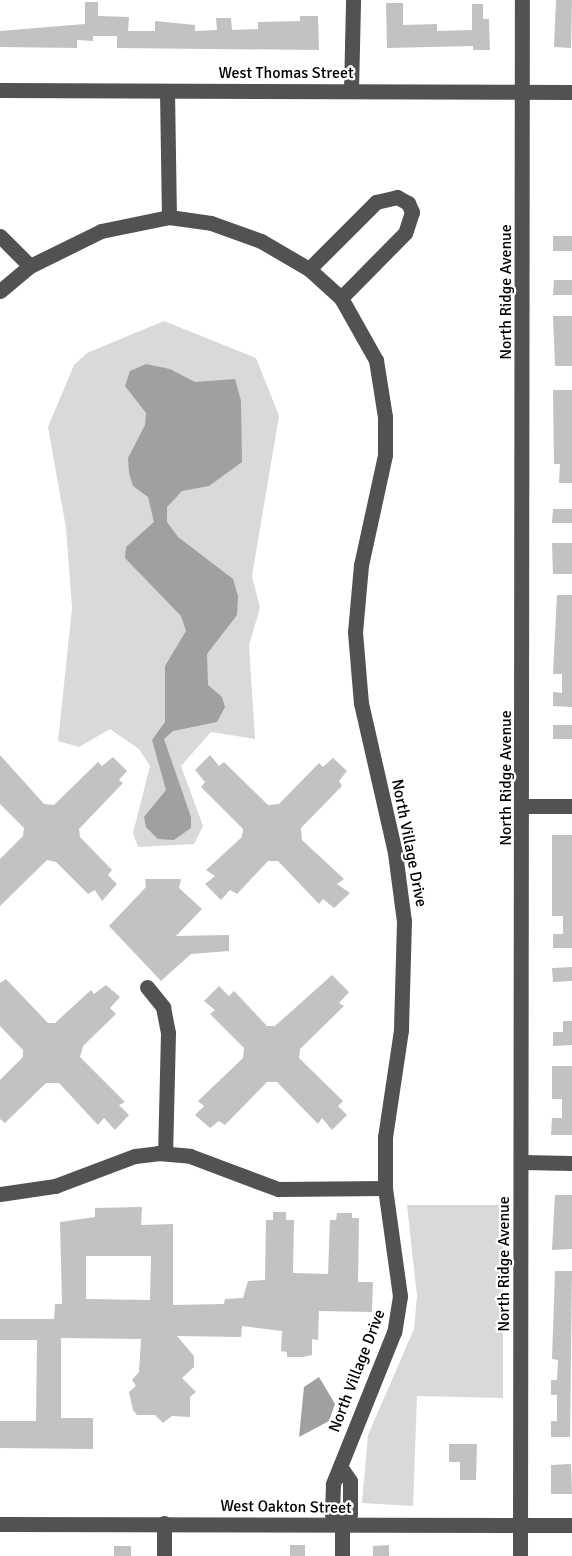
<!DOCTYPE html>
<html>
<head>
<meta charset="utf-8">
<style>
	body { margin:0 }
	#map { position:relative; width:572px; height:1556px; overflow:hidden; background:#fff; font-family:Signika,sans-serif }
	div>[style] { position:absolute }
	.green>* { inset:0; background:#d9d9d9 }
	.water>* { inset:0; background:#a0a0a0 }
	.building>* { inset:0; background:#c2c2c2 }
	.minor>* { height:15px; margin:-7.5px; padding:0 7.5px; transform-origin:7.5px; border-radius:7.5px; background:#525252 }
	span { translate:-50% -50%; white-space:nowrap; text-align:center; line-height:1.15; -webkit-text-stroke:4.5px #fff; paint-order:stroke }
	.street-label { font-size:16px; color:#000 }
</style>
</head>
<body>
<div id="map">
	<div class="green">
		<i style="clip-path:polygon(164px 321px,256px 358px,279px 416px,252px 576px,260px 608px,249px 645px,255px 739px,211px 732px,181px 766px,203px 826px,194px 844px,138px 847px,133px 833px,150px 766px,139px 749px,110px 729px,79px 747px,58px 741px,72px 608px,66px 528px,48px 427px,74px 365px,87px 353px)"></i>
		<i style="clip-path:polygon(407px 1205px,503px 1205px,503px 1398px,417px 1396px,413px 1506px,362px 1503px,368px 1435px,414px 1329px,417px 1296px)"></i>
	</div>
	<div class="water">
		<i style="clip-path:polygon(146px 364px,170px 369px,195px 382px,235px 379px,241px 401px,242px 462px,209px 486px,182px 491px,167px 507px,167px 522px,178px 537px,233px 579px,238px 596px,237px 615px,207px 654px,208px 685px,222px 697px,225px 707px,217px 722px,173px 731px,164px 739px,191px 817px,191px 828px,174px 840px,158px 839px,146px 827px,144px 817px,166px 790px,152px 740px,165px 722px,165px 666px,186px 631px,181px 616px,125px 558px,126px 547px,154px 522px,148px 497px,133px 486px,129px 473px,128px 458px,145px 425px,146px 413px,125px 386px,130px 371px)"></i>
		<i style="clip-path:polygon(319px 1377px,335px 1404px,329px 1421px,299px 1437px,304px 1387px)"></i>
	</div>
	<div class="building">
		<i style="clip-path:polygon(556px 0,572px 0,571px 48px,554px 47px)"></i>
		<i style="clip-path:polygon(85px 2px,98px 2px,98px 16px,129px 17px,128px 31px,155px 31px,155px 21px,195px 25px,195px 31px,217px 30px,216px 18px,231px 18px,232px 30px,258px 29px,258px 22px,300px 21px,300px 16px,318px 16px,319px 50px,117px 48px,117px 36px,93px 36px,93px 41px,77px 40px,77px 48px,0 47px,0 31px,85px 24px)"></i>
		<i style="clip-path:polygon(386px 3px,403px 3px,403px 25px,437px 24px,437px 31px,472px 30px,472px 4px,483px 4px,483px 19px,489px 19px,490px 50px,473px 50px,473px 46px,387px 48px)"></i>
		<i style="clip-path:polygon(553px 236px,572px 236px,572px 251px,553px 251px)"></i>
		<i style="clip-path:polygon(554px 280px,572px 280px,572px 295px,553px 295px)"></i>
		<i style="clip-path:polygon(553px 316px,572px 316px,572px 366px,555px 366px)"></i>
		<i style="clip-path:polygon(553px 390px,572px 390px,572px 483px,559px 483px,560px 464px,554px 464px)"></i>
		<i style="clip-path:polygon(553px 509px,572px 509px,572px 523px,552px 523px)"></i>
		<i style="clip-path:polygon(552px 543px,572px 543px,572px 574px,553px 574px)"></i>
		<i style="clip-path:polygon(557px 595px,572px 595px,572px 707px,553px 706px,553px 692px,562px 693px,562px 674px,553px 674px)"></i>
		<i style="clip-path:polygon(553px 725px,572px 725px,572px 739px,553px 739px)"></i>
		<i style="clip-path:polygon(0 755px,44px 804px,54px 805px,98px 762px,102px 766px,113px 757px,127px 771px,119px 780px,123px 783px,79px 829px,80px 837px,112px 870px,108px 875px,117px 884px,102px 901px,95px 890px,88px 894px,56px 862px,47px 860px,0 906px,0 859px,23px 836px,24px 828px,0 804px)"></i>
		<i style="clip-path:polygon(210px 755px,219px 766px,224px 762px,268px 805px,279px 804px,319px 763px,323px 767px,333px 758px,347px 771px,339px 781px,342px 786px,301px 828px,302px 840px,344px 879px,337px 884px,350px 893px,334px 908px,323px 899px,319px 904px,278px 861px,268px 861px,237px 894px,230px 890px,221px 900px,205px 884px,215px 876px,206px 870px,242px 837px,243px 829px,201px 787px,205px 782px,195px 770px)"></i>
		<i style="clip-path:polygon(552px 835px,572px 835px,572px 948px,553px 948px,553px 934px,563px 934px,563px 916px,552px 916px)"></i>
		<i style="clip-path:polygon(145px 879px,181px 879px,179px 888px,202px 909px,176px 936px,229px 935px,229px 951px,191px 954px,161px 981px,109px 926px,146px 887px)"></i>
		<i style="clip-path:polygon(572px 967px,572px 981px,553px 982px,552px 968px)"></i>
		<i style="clip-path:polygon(332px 975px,349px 992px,339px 1003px,344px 1006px,300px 1049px,299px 1058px,343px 1101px,338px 1106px,347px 1115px,332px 1130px,322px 1118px,318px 1124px,277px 1082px,267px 1082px,225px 1125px,219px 1121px,210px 1128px,195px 1115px,204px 1106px,198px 1101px,243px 1058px,244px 1048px,210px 1014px,215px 1010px,204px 1001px,219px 986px,229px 996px,234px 991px,267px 1026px,275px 1026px)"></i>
		<i style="clip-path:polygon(6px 979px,48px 1023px,55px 1023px,91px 990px,94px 994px,106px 985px,120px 997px,110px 1008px,116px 1014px,83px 1046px,80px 1057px,125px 1102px,119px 1105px,129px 1115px,115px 1130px,104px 1118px,98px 1125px,59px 1083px,46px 1083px,5px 1123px,0 1119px,0 1080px,23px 1057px,23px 1050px,0 1026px,0 983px)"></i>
		<i style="clip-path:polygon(563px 1021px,572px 1021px,572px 1045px,553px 1046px,553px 1032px,563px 1032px)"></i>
		<i style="clip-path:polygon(552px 1066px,572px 1066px,572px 1135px,551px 1135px,552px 1118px,562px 1118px,562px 1099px,552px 1099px)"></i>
		<i style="clip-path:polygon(555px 1195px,572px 1195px,572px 1249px,552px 1250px)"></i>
		<i style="clip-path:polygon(evenodd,142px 1207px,141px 1225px,173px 1224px,173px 1305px,224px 1304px,225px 1299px,243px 1298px,248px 1281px,265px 1280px,266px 1220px,273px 1220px,273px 1212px,286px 1212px,286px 1220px,294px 1220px,293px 1273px,328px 1274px,330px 1220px,336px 1220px,337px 1213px,352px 1213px,352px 1218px,359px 1218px,358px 1282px,373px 1282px,372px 1312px,319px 1311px,318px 1340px,312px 1339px,312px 1355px,303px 1357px,287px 1357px,287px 1352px,281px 1351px,282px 1331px,242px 1326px,241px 1337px,177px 1336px,194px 1356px,194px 1367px,182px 1378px,196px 1392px,190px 1397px,190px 1417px,172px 1416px,163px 1423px,155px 1415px,137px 1415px,133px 1410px,129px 1392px,136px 1386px,132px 1380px,139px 1372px,141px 1339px,61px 1338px,61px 1418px,93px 1418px,93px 1449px,0 1448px,0 1421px,36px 1421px,37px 1340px,0 1340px,0 1319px,54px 1319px,55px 1304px,62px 1304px,60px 1222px,95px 1217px,95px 1208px,142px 1207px,86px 1256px,151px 1256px,150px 1300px,86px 1299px,86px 1256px)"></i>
		<i style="clip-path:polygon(555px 1271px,572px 1271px,570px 1437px,551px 1437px,551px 1421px,557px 1421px,557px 1395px,551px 1395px,551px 1380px,557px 1380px,558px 1360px,552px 1359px)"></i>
		<i style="clip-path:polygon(449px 1444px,477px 1444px,476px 1480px,460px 1480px,460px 1462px,449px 1462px)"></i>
		<i style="clip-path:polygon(571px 1464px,572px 1494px,551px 1494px,551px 1465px)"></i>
		<i style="clip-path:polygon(290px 1545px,305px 1545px,305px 1556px,290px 1556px)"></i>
		<i style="clip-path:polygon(389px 1545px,389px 1556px,373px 1556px,373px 1546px)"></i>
		<i style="clip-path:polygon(114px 1546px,131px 1546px,131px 1556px,114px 1556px)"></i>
	</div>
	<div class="minor">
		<i style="left:0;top:90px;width:572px;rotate:0.2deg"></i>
		<i style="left:167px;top:91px;width:126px;rotate:89.1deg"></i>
		<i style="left:351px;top:91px;width:91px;rotate:-88.7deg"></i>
		<i style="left:0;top:236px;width:42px;rotate:45deg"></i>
		<i style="left:309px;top:269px;width:95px;rotate:-45deg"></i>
		<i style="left:376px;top:202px;width:22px;rotate:-13deg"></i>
		<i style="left:397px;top:197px;width:13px;rotate:29deg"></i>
		<i style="left:408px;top:203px;width:10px;rotate:66deg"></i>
		<i style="left:412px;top:212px;width:22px;rotate:108deg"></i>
		<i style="left:405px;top:233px;width:91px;rotate:134.6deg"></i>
		<i style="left:0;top:291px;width:39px;rotate:-40deg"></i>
		<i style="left:30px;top:266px;width:79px;rotate:-26.2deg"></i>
		<i style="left:101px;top:231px;width:69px;rotate:-11.6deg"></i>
		<i style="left:169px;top:217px;width:42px;rotate:8.1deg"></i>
		<i style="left:211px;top:223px;width:53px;rotate:19.8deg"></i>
		<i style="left:261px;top:241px;width:56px;rotate:30.3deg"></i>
		<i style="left:309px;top:269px;width:43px;rotate:42.2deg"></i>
		<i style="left:341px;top:298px;width:71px;rotate:60.6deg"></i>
		<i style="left:376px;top:360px;width:58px;rotate:81deg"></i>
		<i style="left:385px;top:417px;width:38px;rotate:90deg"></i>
		<i style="left:385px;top:455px;width:113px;rotate:102.3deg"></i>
		<i style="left:361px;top:565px;width:67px;rotate:95.1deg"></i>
		<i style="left:355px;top:632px;width:71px;rotate:85.2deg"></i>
		<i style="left:361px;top:703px;width:154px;rotate:77.2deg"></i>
		<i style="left:395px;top:853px;width:69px;rotate:82.5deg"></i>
		<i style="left:404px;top:921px;width:109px;rotate:91.6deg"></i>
		<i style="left:401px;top:1030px;width:108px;rotate:98.5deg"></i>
		<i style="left:385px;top:1137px;width:51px;rotate:90deg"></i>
		<i style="left:385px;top:1188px;width:109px;rotate:82.1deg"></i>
		<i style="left:400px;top:1296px;width:36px;rotate:99deg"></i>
		<i style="left:394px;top:1332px;width:164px;rotate:111.9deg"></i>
		<i style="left:333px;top:1484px;width:30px;rotate:92deg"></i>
		<i style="left:332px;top:1514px;width:16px;rotate:50deg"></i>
		<i style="left:525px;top:806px;width:47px"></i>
		<i style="left:147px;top:987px;width:26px;rotate:51deg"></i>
		<i style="left:163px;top:1007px;width:26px;rotate:79deg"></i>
		<i style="left:168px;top:1033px;width:120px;rotate:91.4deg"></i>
		<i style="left:522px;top:1162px;width:50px;rotate:1.1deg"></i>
		<i style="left:0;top:1194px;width:56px;rotate:-8.3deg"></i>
		<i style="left:55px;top:1186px;width:85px;rotate:-20.6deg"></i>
		<i style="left:135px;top:1156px;width:23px;rotate:-7deg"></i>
		<i style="left:158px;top:1153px;width:32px;rotate:5deg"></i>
		<i style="left:190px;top:1156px;width:94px;rotate:20.6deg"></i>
		<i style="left:278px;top:1189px;width:107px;rotate:-0.5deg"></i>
		<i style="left:0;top:1524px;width:572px;rotate:0.1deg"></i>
		<i style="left:342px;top:1526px;width:14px;rotate:-56deg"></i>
		<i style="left:350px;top:1514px;width:33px;rotate:-90deg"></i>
		<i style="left:350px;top:1481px;width:14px;rotate:-124deg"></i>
		<i style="left:342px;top:1526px;width:30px;rotate:90deg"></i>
		<i style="left:164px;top:1556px;width:33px;rotate:-90deg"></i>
		<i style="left:520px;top:1556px;width:1556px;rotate:-89.93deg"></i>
	</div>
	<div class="street-label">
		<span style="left:286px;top:73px">West Thomas Street</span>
		<span style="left:506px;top:292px;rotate:-90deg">North Ridge Avenue</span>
		<span style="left:506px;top:778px;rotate:-90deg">North Ridge Avenue</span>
		<span style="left:409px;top:843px;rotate:79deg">North Village Drive</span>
		<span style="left:504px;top:1264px;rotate:-90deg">North Ridge Avenue</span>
		<span style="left:357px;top:1371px;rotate:-69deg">North Village Drive</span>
		<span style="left:286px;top:1507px;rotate:1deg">West Oakton Street</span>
	</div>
</div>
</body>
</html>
